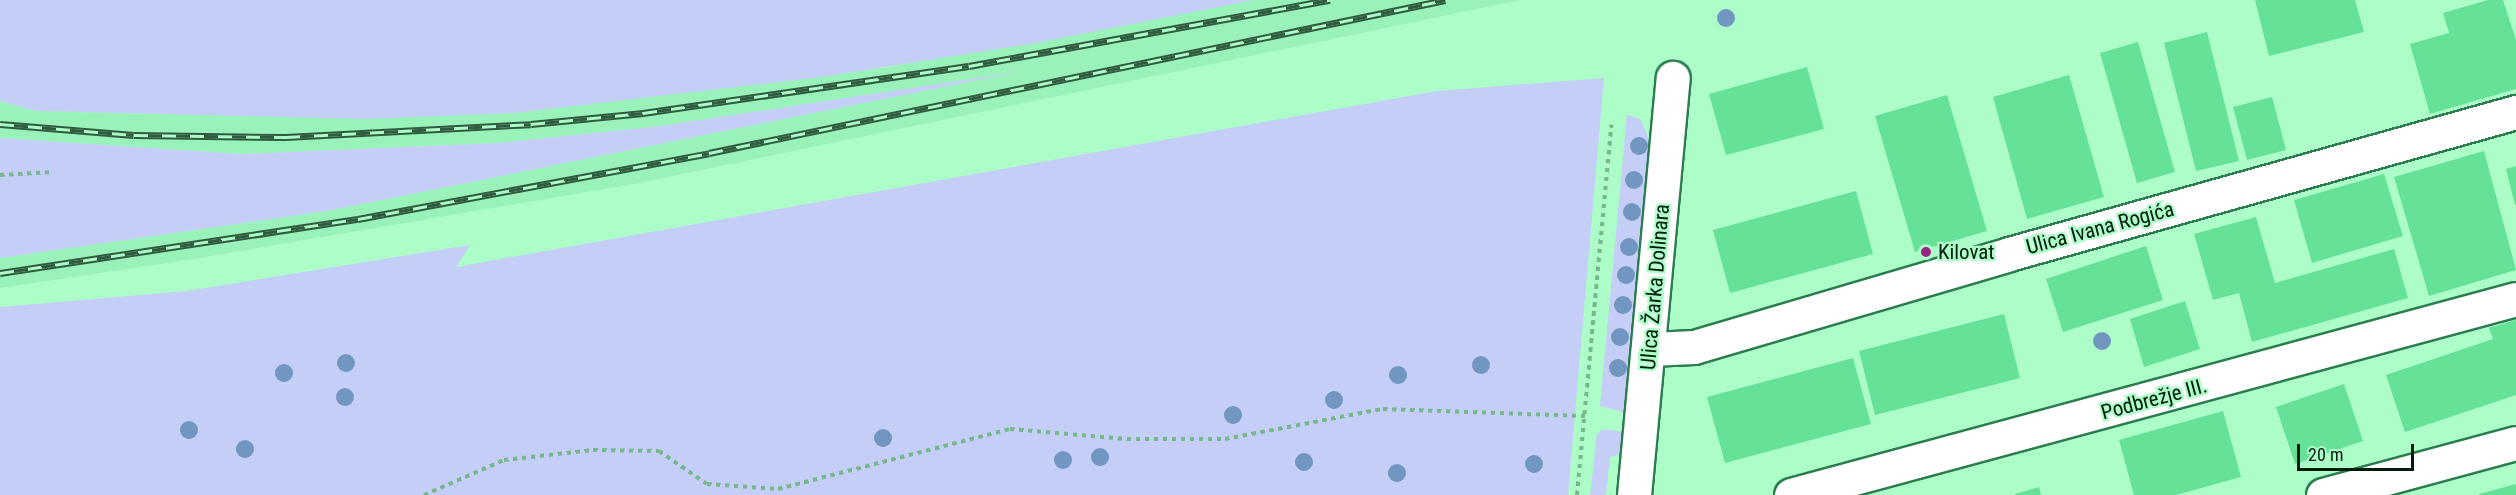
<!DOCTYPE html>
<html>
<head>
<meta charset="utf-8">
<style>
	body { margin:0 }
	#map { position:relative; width:2516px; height:495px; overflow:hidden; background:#acfdc8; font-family:"Roboto Condensed",sans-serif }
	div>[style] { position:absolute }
	.built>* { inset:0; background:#99f2b9 }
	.green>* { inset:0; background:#c5cef7 }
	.building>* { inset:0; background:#65e198 }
	.path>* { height:4px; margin-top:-2px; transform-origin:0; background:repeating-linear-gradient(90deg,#77b78d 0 4.5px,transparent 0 9px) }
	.roads { filter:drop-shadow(2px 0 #2b7d4f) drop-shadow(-2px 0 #2b7d4f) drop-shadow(0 2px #2b7d4f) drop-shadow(0 -2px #2b7d4f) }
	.street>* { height:33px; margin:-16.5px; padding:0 16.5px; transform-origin:16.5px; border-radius:16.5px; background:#fff }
	.rail>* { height:7px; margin-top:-3.5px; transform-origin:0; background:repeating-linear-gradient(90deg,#acfdc8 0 14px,#305b3f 0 28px); box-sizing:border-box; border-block:2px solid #305b3f }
	.trees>* { width:18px; height:18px; margin:-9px; border-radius:50%; background:#7197c1 }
	.dots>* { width:16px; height:16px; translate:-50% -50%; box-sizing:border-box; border:3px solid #acfdc8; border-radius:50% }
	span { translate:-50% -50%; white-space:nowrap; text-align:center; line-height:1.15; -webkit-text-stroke:4.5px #acfdc8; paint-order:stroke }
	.street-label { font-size:21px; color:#001c0a }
	.poi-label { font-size:21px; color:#001c0a }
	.left { translate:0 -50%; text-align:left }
	.scale { position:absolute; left:2297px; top:444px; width:117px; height:27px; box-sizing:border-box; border:3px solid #001c0a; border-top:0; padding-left:8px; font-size:18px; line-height:21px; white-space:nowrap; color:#001c0a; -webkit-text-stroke:4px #acfdc8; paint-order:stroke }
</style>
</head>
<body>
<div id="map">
	<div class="built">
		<i style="clip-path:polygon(1253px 0,1520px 0,634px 184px,187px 260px,0 288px,0 258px,327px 211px,1007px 74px,661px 126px,499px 143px,240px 154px,0 138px,0 101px,36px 111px,150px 114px,514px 113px,890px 67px)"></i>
	</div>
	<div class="green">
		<i style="clip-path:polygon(0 0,1253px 0,1036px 43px,822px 77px,514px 113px,366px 119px,36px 111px,0 101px)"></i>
		<i style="clip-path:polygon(1023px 71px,327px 211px,0 258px,0 138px,240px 154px,499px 143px,661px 126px)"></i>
		<i style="clip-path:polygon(1604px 78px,1568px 495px,0 495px,0 307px,187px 291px,470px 245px,456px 267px,1437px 91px)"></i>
		<i style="clip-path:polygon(1627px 114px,1641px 120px,1650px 142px,1626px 413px,1600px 406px)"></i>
		<i style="clip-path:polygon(1603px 429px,1624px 432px,1621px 454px,1610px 457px,1606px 495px,1590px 495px,1597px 434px)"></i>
	</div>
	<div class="building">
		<i style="clip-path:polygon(2255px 0,2355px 0,2364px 32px,2269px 56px)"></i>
		<i style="clip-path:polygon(2488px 0,2503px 0,2516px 40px,2516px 89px,2430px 114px,2410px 44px,2449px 33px,2443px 13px)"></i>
		<i style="clip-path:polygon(2207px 32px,2239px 161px,2196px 171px,2164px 43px)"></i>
		<i style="clip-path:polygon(2138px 42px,2175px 172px,2137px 183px,2100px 53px)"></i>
		<i style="clip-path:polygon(1807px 67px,1824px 129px,1726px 155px,1709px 94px)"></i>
		<i style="clip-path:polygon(2069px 75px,2104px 197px,2027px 219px,1993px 97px)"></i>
		<i style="clip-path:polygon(1947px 95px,1987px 231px,1915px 252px,1875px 116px)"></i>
		<i style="clip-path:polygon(2272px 97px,2286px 150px,2247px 160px,2233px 107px)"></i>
		<i style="clip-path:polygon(2484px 151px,2516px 270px,2429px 296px,2394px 177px)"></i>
		<i style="clip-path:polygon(2516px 166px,2516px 205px,2515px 205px,2506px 169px)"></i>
		<i style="clip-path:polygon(2384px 174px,2403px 236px,2312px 263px,2294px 200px)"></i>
		<i style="clip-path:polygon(1856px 191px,1873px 254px,1730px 293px,1713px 230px)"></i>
		<i style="clip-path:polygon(2256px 217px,2275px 283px,2394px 249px,2408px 298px,2252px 342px,2239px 293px,2213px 300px,2194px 234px)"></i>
		<i style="clip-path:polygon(2146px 246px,2163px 300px,2063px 332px,2046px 279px)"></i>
		<i style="clip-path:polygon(2185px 301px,2200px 349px,2144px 367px,2130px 319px)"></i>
		<i style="clip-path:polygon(2004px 314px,2020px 378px,1875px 415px,1859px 351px)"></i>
		<i style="clip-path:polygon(2516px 320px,2516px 395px,2405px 432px,2386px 375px,2493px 339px,2489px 328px)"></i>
		<i style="clip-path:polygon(1853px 358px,1871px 424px,1725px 463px,1707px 397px)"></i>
		<i style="clip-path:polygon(2344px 384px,2363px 441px,2295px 464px,2276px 407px)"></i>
		<i style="clip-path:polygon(2223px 411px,2241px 477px,2176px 495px,2134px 495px,2119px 440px)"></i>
		<i style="clip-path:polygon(2516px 484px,2516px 495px,2479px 495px,2479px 494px)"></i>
		<i style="clip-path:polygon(2039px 487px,2041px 495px,2015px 495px,2015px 494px)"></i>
	</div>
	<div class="path">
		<i style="left:0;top:175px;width:52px;rotate:-3.3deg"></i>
		<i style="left:424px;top:495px;width:87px;rotate:-23.6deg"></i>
		<i style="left:504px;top:460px;width:90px;rotate:-6.4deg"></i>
		<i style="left:593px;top:450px;width:66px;rotate:0.9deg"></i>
		<i style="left:659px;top:451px;width:58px;rotate:34.5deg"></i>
		<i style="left:707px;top:484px;width:71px;rotate:4deg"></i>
		<i style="left:778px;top:489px;width:240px;rotate:-14.5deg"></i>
		<i style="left:1010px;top:429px;width:117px;rotate:4.9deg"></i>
		<i style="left:1127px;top:439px;width:98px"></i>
		<i style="left:1225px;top:439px;width:161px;rotate:-10.8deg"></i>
		<i style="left:1383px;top:409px;width:202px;rotate:2deg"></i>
		<i style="left:1577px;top:495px;width:372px;rotate:-84.7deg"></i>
	</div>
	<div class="roads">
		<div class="street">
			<i style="left:1650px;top:349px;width:44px;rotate:-2.6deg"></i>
			<i style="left:1694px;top:347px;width:328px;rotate:-16.4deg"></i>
			<i style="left:2009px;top:254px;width:527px;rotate:-15.65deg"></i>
			<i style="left:1634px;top:495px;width:419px;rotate:-84.7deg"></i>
			<i style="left:1791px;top:495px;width:751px;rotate:-15.13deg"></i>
			<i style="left:2323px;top:495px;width:200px;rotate:-15.1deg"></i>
		</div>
	</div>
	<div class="rail">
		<i style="left:0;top:124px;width:134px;rotate:4.7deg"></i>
		<i style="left:134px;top:135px;width:152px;rotate:0.8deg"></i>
		<i style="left:286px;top:137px;width:245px;rotate:-3deg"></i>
		<i style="left:531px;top:124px;width:113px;rotate:-5.6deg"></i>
		<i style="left:643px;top:113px;width:329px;rotate:-8.2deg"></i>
		<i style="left:969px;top:66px;width:367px;rotate:-10.4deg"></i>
		<i style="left:0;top:273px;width:362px;rotate:-8.6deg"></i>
		<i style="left:358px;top:219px;width:357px;rotate:-10.6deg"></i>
		<i style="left:709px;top:153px;width:752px;rotate:-11.74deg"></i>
	</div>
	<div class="trees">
		<i style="left:1726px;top:18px"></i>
		<i style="left:1639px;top:146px"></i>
		<i style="left:1634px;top:180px"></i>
		<i style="left:1632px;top:212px"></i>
		<i style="left:1629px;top:247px"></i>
		<i style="left:1626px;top:275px"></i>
		<i style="left:1623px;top:305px"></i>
		<i style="left:1620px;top:337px"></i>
		<i style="left:2102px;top:341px"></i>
		<i style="left:346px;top:363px"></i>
		<i style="left:1481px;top:365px"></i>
		<i style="left:1618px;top:368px"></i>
		<i style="left:284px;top:373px"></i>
		<i style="left:1398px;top:375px"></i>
		<i style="left:345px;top:397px"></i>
		<i style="left:1334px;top:400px"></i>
		<i style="left:1233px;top:415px"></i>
		<i style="left:189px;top:430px"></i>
		<i style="left:883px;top:438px"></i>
		<i style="left:245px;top:449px"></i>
		<i style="left:1100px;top:457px"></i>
		<i style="left:1063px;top:460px"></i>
		<i style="left:1304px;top:462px"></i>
		<i style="left:1534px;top:464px"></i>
		<i style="left:1397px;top:473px"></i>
	</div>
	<div class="dots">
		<i style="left:1926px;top:252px;background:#962585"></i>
	</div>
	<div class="street-label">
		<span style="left:2100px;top:228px;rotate:-15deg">Ulica Ivana Rogića</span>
		<span style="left:1655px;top:287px;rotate:-85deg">Ulica Žarka Dolinara</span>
		<span style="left:2154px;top:399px;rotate:-15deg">Podbrežje III.</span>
	</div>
	<div class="poi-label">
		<span class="left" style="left:1938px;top:252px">Kilovat</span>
	</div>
	<div class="scale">20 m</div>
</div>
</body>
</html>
